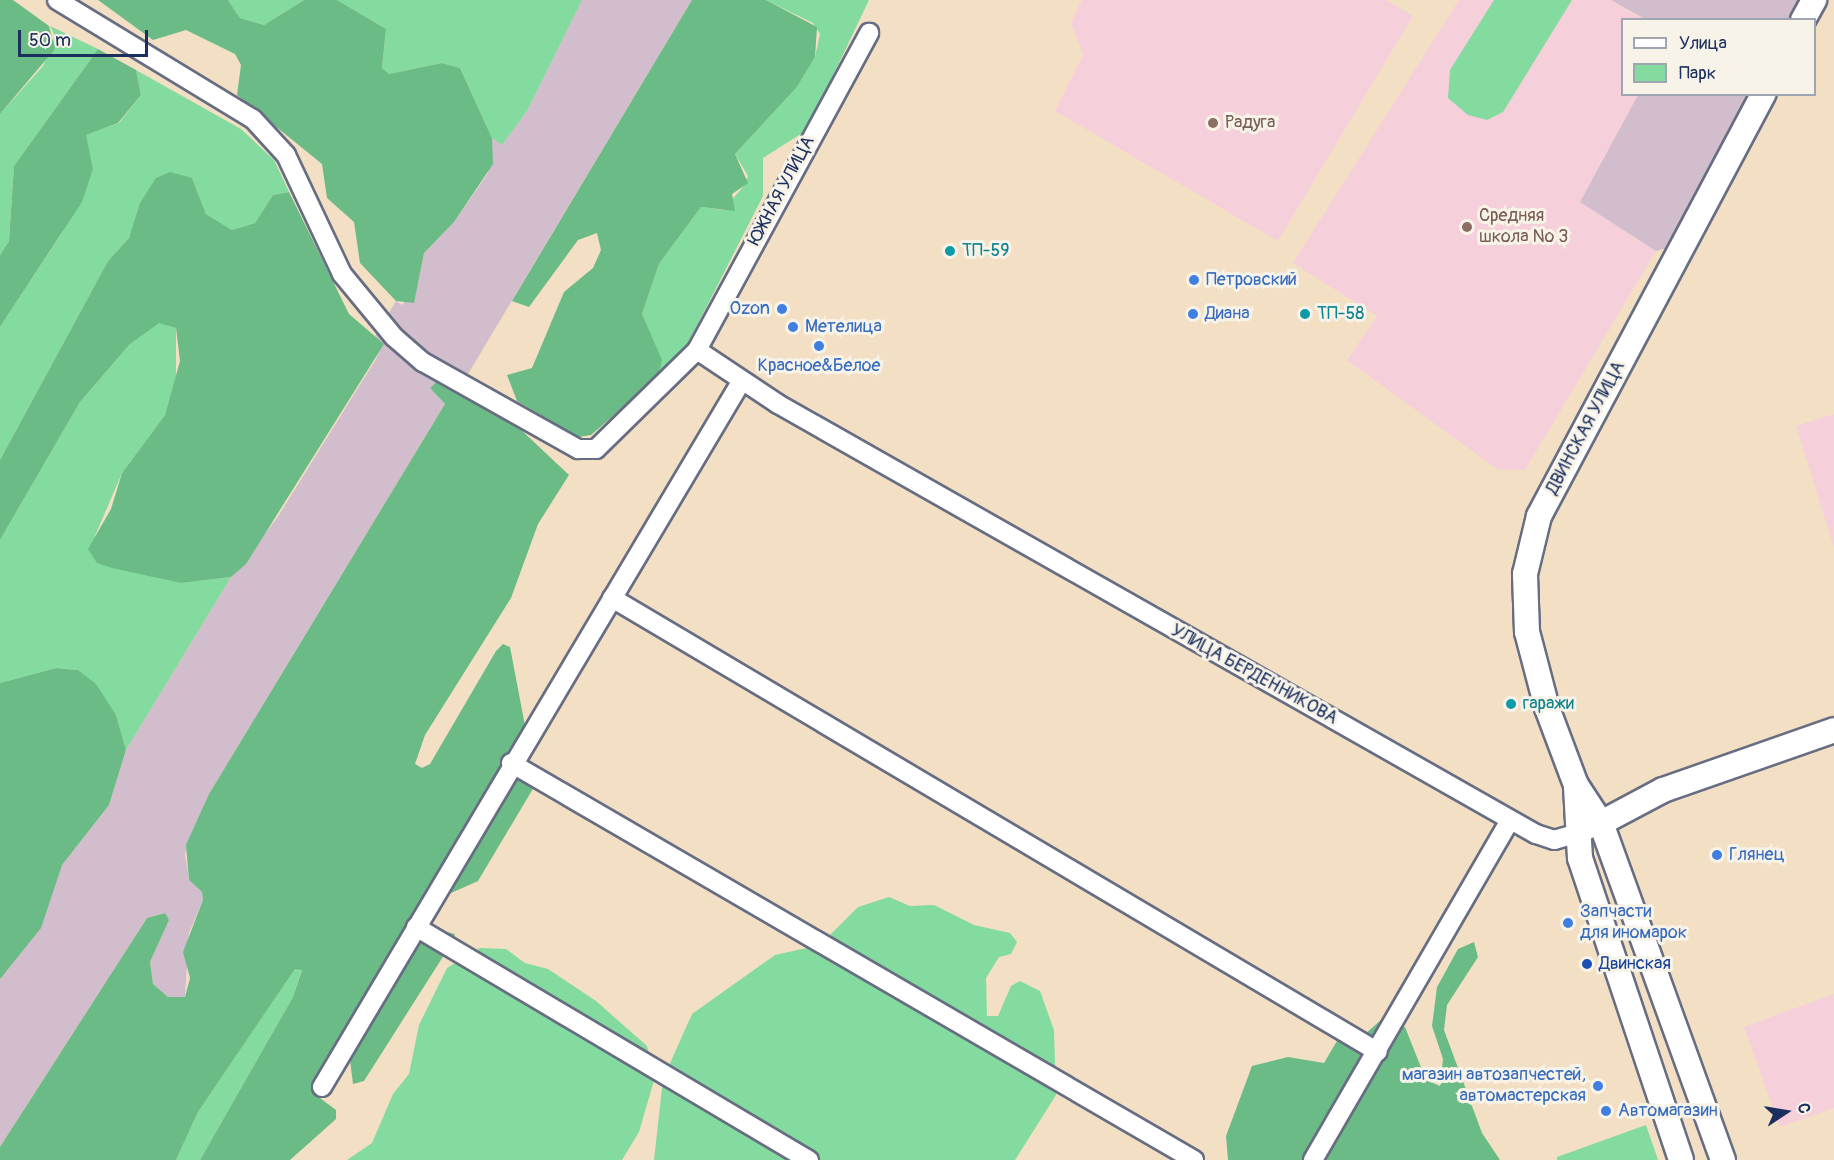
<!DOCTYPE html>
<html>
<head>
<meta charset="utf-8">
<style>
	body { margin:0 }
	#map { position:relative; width:1834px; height:1160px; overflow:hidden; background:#f3dfc4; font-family:Pangolin,sans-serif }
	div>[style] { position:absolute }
	.built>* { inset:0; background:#f5cfda }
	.industrial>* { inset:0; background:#d1bdcb }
	.green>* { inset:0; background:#83db9f }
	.forest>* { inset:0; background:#6abb86 }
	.roads { filter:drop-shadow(2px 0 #676d82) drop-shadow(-2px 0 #676d82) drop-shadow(0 2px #676d82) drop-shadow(0 -2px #676d82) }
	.minor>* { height:18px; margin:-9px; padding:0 9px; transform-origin:9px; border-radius:9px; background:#fff }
	.tertiary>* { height:24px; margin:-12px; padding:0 12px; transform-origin:12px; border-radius:12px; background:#fff }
	.dots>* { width:16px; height:16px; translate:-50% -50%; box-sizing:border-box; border:3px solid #f7f3e8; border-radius:50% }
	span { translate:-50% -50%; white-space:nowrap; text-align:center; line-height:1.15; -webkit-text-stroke:6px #f7f3e8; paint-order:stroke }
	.education-label { font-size:18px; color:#785e54 }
	.left { translate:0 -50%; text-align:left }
	.street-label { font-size:18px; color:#1b2f5e }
	.culture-label { font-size:18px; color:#0d838f }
	.shop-label { font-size:18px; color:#366cbe }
	.right { translate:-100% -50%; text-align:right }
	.transit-label { font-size:18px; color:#164399 }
	.legend { position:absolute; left:1621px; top:18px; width:195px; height:78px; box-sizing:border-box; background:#f7f3e8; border:2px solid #9fa5b1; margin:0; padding:8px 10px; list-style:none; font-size:18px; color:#1b2f5e }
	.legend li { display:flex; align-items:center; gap:12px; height:30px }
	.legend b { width:30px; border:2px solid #9fa5b1 }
	.north { position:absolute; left:1756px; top:1082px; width:60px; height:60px; -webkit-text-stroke:4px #f7f3e8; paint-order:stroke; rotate:78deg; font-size:16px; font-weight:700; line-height:24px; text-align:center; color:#1b2f5e }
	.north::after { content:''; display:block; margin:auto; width:21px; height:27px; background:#1b2f5e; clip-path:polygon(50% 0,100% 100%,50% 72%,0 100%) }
	.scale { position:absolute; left:18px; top:30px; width:130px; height:27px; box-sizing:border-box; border:3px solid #1b2f5e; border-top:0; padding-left:8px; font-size:18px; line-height:21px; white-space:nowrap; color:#1b2f5e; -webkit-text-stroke:4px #f7f3e8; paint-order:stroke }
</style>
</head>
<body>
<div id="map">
	<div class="built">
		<i style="clip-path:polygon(1082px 0,1386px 0,1413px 16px,1278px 241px,1055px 111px,1083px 55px,1071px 22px)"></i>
		<i style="clip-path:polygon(1459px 0,1611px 0,1645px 19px,1622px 20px,1622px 94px,1638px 95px,1580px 202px,1656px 251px,1525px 470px,1497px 469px,1347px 360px,1377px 316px,1293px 263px)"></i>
		<i style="clip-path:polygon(1834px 414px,1834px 547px,1796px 426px)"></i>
		<i style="clip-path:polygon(1834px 994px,1834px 1108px,1780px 1127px,1744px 1027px)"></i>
	</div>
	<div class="industrial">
		<i style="clip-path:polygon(582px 0,692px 0,459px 389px,436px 382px,430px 388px,445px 404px,209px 794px,185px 854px,189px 880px,202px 892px,203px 900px,189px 933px,185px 997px,168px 997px,153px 984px,150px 962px,169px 920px,164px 913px,147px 918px,0 1147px,0 979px,5px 969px,32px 938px,62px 865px,109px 805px,126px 750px,231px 577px,277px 518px,376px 359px,383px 344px,375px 336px,396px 301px,402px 305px,418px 283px,424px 253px,454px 222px,488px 173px,492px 138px,502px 145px,527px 111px)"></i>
		<i style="clip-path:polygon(1611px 0,1806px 0,1795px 20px,1645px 19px)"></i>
		<i style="clip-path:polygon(1638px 95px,1753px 95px,1667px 248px,1656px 251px,1580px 202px)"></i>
	</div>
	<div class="green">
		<i style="clip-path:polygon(228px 0,304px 0,264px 25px,240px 18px)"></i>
		<i style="clip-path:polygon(337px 0,582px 0,527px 111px,502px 145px,492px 138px,460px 68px,442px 63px,389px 74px,382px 68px,386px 29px)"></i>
		<i style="clip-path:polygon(766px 0,869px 0,807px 130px,763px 158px,763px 196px,684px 351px,661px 372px,642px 314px,659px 264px,701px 207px,723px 210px,743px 187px,748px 176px,735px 154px,797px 87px,815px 57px,820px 34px,813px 23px)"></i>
		<i style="clip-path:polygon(1494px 0,1572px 0,1503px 112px,1487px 120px,1468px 115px,1448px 98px,1450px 70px)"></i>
		<i style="clip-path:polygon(50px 26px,98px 49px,14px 166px,9px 241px,0 255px,0 114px,43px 66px,55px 36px)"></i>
		<i style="clip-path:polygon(136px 70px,241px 129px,274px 160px,289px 192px,273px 195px,255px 223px,232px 230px,206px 214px,192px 178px,145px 196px,129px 238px,108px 261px,0 460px,0 327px,62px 233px,93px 169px,85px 135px,119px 123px,141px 95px)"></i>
		<i style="clip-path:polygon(159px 322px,176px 328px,176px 379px,165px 415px,122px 473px,95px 536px,97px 563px,181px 583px,231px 577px,126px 750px,116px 715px,78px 670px,56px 668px,0 683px,0 540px,80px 402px,130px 344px)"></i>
		<i style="clip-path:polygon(889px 897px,910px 906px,934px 905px,974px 925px,1010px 933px,1017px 942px,1011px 954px,999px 957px,986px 978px,987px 1016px,998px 1016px,1011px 986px,1020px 981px,1040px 991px,1054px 1030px,1056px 1095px,1015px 1160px,654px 1160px,663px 1079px,692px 1014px,775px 955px,820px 945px,858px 907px)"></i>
		<i style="clip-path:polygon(480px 948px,506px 949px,525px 963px,548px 969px,596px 1001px,647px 1046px,655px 1077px,639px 1132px,622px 1160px,347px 1160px,372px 1143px,393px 1094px,409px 1074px,419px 1025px,447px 968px)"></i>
		<i style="clip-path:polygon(295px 969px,302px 969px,293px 997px,200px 1160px,176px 1160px,198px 1112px)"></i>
		<i style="clip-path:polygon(1646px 1125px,1658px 1160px,1557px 1160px,1557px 1157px)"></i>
	</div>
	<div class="forest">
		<i style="clip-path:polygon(0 0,13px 0,49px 26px,55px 49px,0 114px)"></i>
		<i style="clip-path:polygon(98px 0,228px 0,240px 18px,264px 25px,304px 0,337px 0,386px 29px,382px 68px,389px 74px,442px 63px,460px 68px,492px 138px,493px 164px,454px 222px,424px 253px,414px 303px,396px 301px,360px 263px,354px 222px,327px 198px,322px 164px,237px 95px,241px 65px,235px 54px,186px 30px,153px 40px)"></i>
		<i style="clip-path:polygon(692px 0,766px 0,817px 27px,815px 57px,797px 87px,735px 154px,748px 183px,732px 194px,735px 211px,701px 207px,659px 264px,642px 314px,662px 360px,658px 377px,591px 435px,578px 437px,517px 401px,507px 375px,532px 368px,564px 292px,593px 268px,601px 250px,597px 233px,578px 240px,529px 307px,512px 301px)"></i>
		<i style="clip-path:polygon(98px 49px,136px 70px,141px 95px,118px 123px,86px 135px,93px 169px,82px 202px,0 327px,0 255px,9px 241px,14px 166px)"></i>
		<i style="clip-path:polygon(170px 172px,192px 178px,206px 214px,232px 230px,255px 223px,273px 195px,289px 192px,349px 314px,384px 344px,246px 564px,231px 577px,181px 583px,112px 568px,97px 563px,88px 549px,111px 509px,122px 473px,165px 415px,180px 361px,176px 328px,159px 323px,130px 344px,80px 402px,0 540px,0 460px,108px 261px,129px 238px,140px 203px,156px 178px)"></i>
		<i style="clip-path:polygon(436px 382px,518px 427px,569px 475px,538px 524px,511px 598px,425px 735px,415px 764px,422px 768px,430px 764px,496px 651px,503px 644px,510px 647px,526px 731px,528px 782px,534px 787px,478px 881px,442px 897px,423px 926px,455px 934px,451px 944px,364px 1081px,353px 1084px,349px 1052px,328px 1058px,320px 1098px,336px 1110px,336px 1119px,290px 1160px,200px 1160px,293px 997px,302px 970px,295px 969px,198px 1112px,176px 1160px,0 1160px,0 1147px,147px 918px,165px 913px,169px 920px,150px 962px,153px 984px,168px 997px,185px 997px,190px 978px,183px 952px,203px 900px,202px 892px,189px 880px,186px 845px,209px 794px,445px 404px,430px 388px)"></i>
		<i style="clip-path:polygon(56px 668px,78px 670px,96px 684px,116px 715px,126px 750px,109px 805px,62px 865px,41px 928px,0 979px,0 683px)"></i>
		<i style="clip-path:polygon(1474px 942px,1478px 957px,1447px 1005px,1444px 1030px,1482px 1133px,1500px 1160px,1228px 1160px,1226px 1136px,1252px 1066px,1288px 1057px,1324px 1063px,1337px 1041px,1356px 1042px,1381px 1020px,1405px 1027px,1426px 1080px,1440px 1086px,1443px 1059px,1432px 1026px,1437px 987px,1458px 949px)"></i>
	</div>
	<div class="roads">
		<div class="minor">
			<i style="left:57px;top:0;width:229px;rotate:31.3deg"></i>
			<i style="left:253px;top:119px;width:49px;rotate:47.5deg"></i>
			<i style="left:286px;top:155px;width:132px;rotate:64.8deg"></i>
			<i style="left:342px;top:274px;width:82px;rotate:50.5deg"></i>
			<i style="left:394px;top:337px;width:38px;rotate:41deg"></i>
			<i style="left:423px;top:362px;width:178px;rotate:29.3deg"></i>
			<i style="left:578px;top:449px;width:18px"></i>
			<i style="left:596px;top:449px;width:141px;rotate:-44.4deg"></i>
			<i style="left:697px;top:350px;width:361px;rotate:-61.5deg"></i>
			<i style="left:697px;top:350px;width:97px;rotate:33.7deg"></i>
			<i style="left:778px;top:404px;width:871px;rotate:29.57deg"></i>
			<i style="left:1536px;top:834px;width:19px;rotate:18deg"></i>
			<i style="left:1554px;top:840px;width:35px;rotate:-16deg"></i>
			<i style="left:612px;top:598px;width:890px;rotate:30.65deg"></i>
			<i style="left:511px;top:763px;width:790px;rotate:30.17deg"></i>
			<i style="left:416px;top:927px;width:457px;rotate:30.7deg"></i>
			<i style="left:322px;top:1087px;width:820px;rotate:-59.28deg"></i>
			<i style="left:1313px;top:1160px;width:393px;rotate:-59.9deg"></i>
		</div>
		<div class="tertiary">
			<i style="left:1803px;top:20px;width:23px;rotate:-61deg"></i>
			<i style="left:1576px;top:787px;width:71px;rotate:86.8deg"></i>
			<i style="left:1580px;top:858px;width:318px;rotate:71.5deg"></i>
			<i style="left:1601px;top:823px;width:70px;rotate:-28deg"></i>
			<i style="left:1663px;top:790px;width:181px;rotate:-19.3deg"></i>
			<i style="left:1723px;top:1160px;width:358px;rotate:-109.9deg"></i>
			<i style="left:1601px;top:823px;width:45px;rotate:-123.3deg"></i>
			<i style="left:1576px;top:785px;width:82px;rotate:-110.6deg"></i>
			<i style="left:1547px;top:708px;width:79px;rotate:-104.7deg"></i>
			<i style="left:1527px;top:632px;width:58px;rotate:-92deg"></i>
			<i style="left:1525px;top:574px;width:60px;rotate:-76.4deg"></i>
			<i style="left:1539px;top:516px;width:478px;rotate:-62deg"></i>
		</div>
	</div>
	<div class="dots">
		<i style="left:1213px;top:123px;background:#8d6e63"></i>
		<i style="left:1467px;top:227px;background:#8d6e63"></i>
		<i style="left:950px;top:251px;background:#0f9aa8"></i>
		<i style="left:1194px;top:280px;background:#3f7fe0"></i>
		<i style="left:782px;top:309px;background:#3f7fe0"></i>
		<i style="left:1193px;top:314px;background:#3f7fe0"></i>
		<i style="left:1305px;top:314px;background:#0f9aa8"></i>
		<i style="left:793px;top:327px;background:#3f7fe0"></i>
		<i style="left:819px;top:346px;background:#3f7fe0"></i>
		<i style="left:1511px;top:704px;background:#0f9aa8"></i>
		<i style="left:1717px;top:855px;background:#3f7fe0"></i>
		<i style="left:1568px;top:923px;background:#3f7fe0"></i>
		<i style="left:1587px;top:964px;background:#1a4fb4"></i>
		<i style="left:1598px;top:1086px;background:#3f7fe0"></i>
		<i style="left:1606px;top:1111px;background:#3f7fe0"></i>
	</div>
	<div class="education-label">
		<span class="left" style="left:1225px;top:123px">Радуга</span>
		<span class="left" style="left:1479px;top:227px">Средняя<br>школа № 3</span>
	</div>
	<div class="street-label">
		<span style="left:782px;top:191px;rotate:-62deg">ЮЖНАЯ УЛИЦА</span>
		<span style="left:1586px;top:428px;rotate:-62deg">ДВИНСКАЯ УЛИЦА</span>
		<span style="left:1254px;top:675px;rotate:29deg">УЛИЦА БЕРДЕННИКОВА</span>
	</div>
	<div class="culture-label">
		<span class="left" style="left:962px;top:251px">ТП-59</span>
		<span class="left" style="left:1317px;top:314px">ТП-58</span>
		<span class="left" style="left:1523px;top:704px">гаражи</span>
	</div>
	<div class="shop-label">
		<span class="left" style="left:1206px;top:280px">Петровский</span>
		<span class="right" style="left:770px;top:309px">Ozon</span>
		<span class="left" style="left:1205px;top:314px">Диана</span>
		<span class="left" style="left:805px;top:327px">Метелица</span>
		<span style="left:819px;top:366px">Красное&amp;Белое</span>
		<span class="left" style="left:1729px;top:855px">Глянец</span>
		<span class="left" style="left:1580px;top:923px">Запчасти<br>для иномарок</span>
		<span class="right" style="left:1586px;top:1086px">магазин автозапчестей,<br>автомастерская</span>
		<span class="left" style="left:1618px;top:1111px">Автомагазин</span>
	</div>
	<div class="transit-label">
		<span class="left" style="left:1599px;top:964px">Двинская</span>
	</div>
	<ul class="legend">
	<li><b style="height:8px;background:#fff"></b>Улица</li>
	<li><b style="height:16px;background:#83db9f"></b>Парк</li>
	</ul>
	<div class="north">С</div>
	<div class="scale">50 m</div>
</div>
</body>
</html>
